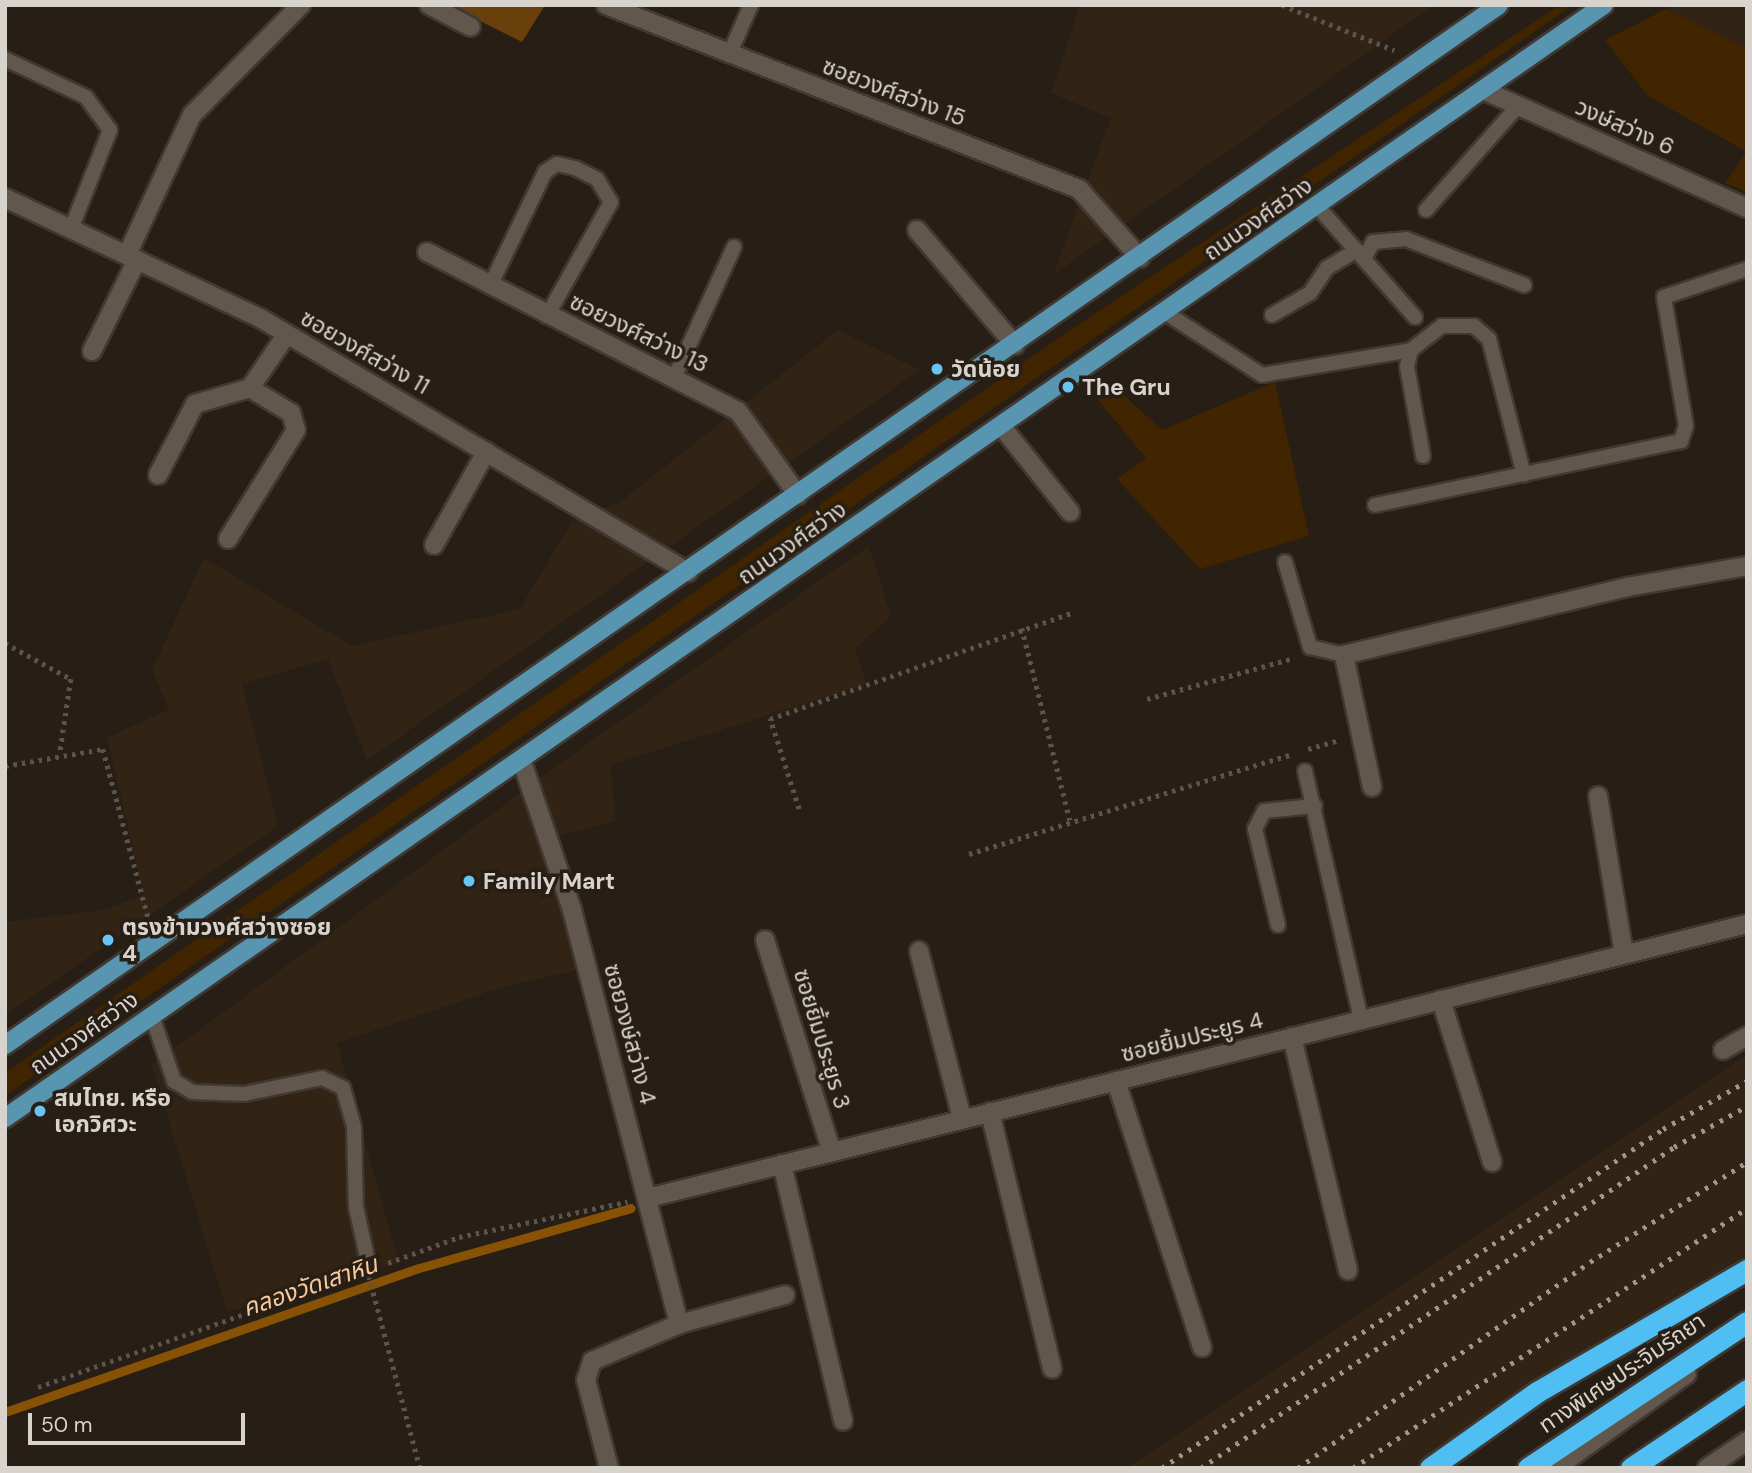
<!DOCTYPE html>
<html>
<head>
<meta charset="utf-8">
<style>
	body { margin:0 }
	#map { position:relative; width:1752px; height:1473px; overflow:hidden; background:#271e15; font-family:"DM Sans","Noto Sans Thai",sans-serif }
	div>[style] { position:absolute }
	.built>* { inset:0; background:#322415 }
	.green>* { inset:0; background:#412400 }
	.forest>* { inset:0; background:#69400b }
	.stream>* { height:9px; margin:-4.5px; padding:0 4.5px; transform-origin:4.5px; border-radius:4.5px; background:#875205 }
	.path>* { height:4.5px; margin-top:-2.25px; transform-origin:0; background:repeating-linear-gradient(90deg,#5c544c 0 3.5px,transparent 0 8.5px) }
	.roads { filter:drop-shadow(2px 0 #403933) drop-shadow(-2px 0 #403933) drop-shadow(0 2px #403933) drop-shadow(0 -2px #403933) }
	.lane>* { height:14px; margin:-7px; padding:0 7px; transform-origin:7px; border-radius:7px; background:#62574c }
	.street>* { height:18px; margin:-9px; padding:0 9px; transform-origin:9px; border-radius:9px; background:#62574c }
	.secondary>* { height:18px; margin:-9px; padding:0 9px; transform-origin:9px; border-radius:9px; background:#62574c }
	.primary>* { height:18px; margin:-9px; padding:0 9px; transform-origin:9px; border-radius:9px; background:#5795b0 }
	.highway>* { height:21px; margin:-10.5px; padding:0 10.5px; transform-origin:10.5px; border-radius:10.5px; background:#4fbef2 }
	.rail>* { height:5px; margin-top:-2.5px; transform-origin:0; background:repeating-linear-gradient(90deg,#9e9790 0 3.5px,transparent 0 10.5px) }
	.dots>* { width:19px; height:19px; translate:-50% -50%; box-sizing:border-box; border:4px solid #271e15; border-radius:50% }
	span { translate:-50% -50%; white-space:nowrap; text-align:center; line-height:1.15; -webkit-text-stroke:7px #271e15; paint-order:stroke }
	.street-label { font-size:23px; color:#d9d3cd }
	.poi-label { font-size:23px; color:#d9d3cd; font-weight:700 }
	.left { translate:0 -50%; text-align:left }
	.water-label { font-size:24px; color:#f8c999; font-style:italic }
	.frame { position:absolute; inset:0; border:7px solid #d9d3cd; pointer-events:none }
	.scale { position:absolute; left:28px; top:1413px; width:217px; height:32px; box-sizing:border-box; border:4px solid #d9d3cd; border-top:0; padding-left:9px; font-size:21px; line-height:24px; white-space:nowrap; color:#d9d3cd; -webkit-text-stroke:5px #271e15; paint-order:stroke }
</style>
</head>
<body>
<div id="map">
	<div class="built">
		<i style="clip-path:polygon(1080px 5px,1434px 5px,1053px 275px,1111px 118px,1051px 93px)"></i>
		<i style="clip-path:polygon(1671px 5px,1747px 5px,1747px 48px,1666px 9px)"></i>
		<i style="clip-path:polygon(838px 330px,920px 370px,367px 760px,328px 659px,242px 684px,278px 826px,5px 1015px,5px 922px,104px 910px,144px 895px,107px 738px,169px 709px,152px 670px,204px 558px,352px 646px,520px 609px,572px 521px,620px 502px)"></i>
		<i style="clip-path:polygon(869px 546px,891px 616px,855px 648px,867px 684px,610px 765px,616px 821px,557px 836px,598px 966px,505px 986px,337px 1043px,399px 1263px,227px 1312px,152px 1065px,583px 747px)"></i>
		<i style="clip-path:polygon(1747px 1055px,1747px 1255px,1622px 1327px,1414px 1468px,1127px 1468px)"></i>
	</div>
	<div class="green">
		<i style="clip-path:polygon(1560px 5px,1573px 5px,5px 1096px,5px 1073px,1057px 339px)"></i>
		<i style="clip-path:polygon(1666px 9px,1747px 48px,1747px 192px,1725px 183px,1747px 152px,1648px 96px,1605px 40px)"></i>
		<i style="clip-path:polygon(1275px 382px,1309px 536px,1200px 569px,1117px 479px,1146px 458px,1098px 400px,1118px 390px,1162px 430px)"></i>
	</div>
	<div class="forest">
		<i style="clip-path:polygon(448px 5px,545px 5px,522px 42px)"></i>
	</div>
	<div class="stream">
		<i style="left:5px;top:1412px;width:438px;rotate:-19.2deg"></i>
		<i style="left:419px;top:1268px;width:220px;rotate:-15.8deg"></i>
	</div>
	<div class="path">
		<i style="left:1282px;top:5px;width:121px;rotate:21.9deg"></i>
		<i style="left:1022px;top:628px;width:198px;rotate:76deg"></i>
		<i style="left:5px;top:643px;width:75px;rotate:28.6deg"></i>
		<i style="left:71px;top:679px;width:75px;rotate:98.5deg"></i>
		<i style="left:1147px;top:699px;width:153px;rotate:-15.6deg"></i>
		<i style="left:1308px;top:749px;width:33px;rotate:-16deg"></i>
		<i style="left:5px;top:766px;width:99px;rotate:-9.8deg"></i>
		<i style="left:103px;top:749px;width:174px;rotate:75deg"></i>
		<i style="left:799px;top:809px;width:95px;rotate:-107.9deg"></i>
		<i style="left:770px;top:719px;width:321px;rotate:-19.4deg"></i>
		<i style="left:969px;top:854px;width:339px;rotate:-17.2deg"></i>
		<i style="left:388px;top:1263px;width:76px;rotate:-20.1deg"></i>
		<i style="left:459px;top:1237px;width:172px;rotate:-11.8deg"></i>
		<i style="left:369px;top:1276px;width:199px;rotate:75.1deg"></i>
		<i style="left:38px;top:1387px;width:338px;rotate:-19.5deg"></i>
	</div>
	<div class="roads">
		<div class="lane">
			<i style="left:729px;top:55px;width:55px;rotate:-66.3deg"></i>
			<i style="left:5px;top:59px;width:89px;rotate:25.1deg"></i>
			<i style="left:86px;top:97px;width:41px;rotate:54deg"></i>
			<i style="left:110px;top:130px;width:106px;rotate:111.5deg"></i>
			<i style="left:1318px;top:207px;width:147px;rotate:48.6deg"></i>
			<i style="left:1426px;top:210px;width:139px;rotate:-48.5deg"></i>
			<i style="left:1364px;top:259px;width:19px;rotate:-62deg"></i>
			<i style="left:1373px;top:242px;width:33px;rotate:-5deg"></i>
			<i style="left:1406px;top:239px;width:127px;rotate:21.3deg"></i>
			<i style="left:490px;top:286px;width:127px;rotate:-64.2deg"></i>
			<i style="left:545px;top:172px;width:14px;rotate:-34deg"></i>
			<i style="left:557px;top:164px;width:18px;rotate:13deg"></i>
			<i style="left:575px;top:168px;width:25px;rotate:27deg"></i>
			<i style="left:597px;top:179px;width:27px;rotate:59deg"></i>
			<i style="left:611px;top:202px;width:131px;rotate:119.3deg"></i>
			<i style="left:1166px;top:313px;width:114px;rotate:32.9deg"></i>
			<i style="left:1262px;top:375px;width:151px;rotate:-9.5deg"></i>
			<i style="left:1272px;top:315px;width:44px;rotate:-30.1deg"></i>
			<i style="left:1310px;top:293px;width:30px;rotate:-56deg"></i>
			<i style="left:1327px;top:268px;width:35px;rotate:-31deg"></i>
			<i style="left:675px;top:376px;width:142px;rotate:-65.4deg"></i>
			<i style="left:1423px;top:456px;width:91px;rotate:-100.1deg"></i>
			<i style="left:1407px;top:366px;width:16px;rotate:-76deg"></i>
			<i style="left:1411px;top:350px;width:39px;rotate:-38deg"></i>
			<i style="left:1442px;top:326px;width:32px"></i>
			<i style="left:1474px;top:326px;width:20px;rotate:41deg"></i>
			<i style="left:1489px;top:339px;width:140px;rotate:75.6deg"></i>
			<i style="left:1375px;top:505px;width:313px;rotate:-11.8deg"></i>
			<i style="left:1681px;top:441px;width:16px;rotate:-72deg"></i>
			<i style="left:1686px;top:426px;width:131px;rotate:-99.7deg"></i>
			<i style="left:1664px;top:297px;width:88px;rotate:-18.6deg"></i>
			<i style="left:1285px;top:562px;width:89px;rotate:73.6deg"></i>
			<i style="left:1310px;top:647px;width:35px;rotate:13deg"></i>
			<i style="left:1305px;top:771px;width:255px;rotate:77.3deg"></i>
			<i style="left:1278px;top:925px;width:99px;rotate:-103.5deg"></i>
			<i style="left:1255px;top:829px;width:20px;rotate:-63deg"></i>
			<i style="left:1264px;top:811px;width:51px;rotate:-5.6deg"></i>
			<i style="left:152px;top:1016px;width:69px;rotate:71.3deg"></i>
			<i style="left:174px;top:1081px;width:21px;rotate:31deg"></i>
			<i style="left:192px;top:1092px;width:52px;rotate:2.2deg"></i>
			<i style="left:244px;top:1094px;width:80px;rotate:-11.6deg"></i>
			<i style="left:322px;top:1078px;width:23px;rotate:25deg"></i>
			<i style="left:343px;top:1088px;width:41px;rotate:74.2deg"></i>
			<i style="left:354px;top:1127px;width:80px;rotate:88.6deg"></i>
			<i style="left:356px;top:1207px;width:51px;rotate:77.6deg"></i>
		</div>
		<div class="street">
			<i style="left:429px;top:5px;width:47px;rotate:27.6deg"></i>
			<i style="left:606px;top:5px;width:508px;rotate:21.26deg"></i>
			<i style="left:1079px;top:189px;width:92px;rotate:48.5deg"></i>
			<i style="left:1483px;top:90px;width:289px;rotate:24.1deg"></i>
			<i style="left:5px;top:198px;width:282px;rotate:25.2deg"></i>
			<i style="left:260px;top:318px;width:498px;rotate:30.7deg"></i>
			<i style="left:917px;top:230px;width:151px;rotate:49.6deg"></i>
			<i style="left:427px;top:252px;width:349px;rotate:27.1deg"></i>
			<i style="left:738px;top:411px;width:103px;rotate:54.5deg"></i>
			<i style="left:127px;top:255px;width:154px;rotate:-65.1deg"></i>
			<i style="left:192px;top:115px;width:155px;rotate:-45.3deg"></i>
			<i style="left:92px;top:351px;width:102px;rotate:-63.7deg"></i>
			<i style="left:1002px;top:427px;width:109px;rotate:51.3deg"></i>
			<i style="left:158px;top:475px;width:80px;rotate:-62.5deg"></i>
			<i style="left:195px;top:404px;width:57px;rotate:-16.2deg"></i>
			<i style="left:250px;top:388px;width:65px;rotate:-55.6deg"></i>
			<i style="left:228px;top:539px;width:128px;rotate:-58deg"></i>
			<i style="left:296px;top:430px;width:18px;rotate:-106deg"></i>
			<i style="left:291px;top:413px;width:48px;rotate:-148.6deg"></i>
			<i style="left:434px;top:545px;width:107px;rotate:-60.8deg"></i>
			<i style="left:521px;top:759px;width:159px;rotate:71.3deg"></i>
			<i style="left:572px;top:910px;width:428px;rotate:75.5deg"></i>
			<i style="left:1372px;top:787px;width:135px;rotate:-102deg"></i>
			<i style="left:1344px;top:655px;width:291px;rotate:-13.5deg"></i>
			<i style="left:1627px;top:587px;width:122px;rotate:-9.9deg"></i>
			<i style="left:1598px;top:796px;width:160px;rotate:80.7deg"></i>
			<i style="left:765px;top:940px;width:222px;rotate:72.5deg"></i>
			<i style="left:919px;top:951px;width:173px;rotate:75.6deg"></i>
			<i style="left:1441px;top:1000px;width:170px;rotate:72.5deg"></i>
			<i style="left:1292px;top:1037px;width:240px;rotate:76.5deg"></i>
			<i style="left:1723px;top:1050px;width:28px;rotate:-30deg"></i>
			<i style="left:1116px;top:1081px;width:280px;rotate:72.1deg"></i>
			<i style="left:990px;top:1112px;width:264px;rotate:76.4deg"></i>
			<i style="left:782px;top:1164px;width:264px;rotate:76.6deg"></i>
			<i style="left:648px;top:1198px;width:1133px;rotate:-14deg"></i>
			<i style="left:609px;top:1468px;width:91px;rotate:-104.6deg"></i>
			<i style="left:586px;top:1380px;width:20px;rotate:-72deg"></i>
			<i style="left:592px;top:1361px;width:95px;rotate:-23deg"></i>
			<i style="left:679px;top:1324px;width:110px;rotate:-15.3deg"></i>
		</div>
		<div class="secondary">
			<i style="left:1556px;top:1468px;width:161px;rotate:-35.7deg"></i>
			<i style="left:1707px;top:1468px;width:48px;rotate:-34deg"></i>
		</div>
		<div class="primary">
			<i style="left:5px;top:1045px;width:1820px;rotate:-34.84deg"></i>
			<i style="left:5px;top:1118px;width:1948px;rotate:-34.84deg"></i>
		</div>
		<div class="highway">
			<i style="left:1430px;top:1468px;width:131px;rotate:-35.4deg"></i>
			<i style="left:1537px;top:1392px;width:243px;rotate:-30.2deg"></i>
			<i style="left:1528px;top:1468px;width:263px;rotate:-33.7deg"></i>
			<i style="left:1631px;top:1468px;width:140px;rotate:-33.9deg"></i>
		</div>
	</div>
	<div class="rail">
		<i style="left:1162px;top:1468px;width:605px;rotate:-34.08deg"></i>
		<i style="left:1663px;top:1129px;width:97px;rotate:-29.7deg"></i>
		<i style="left:1201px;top:1468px;width:572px;rotate:-34.16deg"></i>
		<i style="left:1674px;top:1147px;width:84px;rotate:-29.3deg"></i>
		<i style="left:1298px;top:1468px;width:357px;rotate:-35.2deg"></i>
		<i style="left:1590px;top:1262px;width:186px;rotate:-32.5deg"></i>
		<i style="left:1353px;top:1468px;width:472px;rotate:-33.4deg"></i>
	</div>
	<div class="dots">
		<i style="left:937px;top:369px;background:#68c4f0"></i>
		<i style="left:1068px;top:387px;background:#68c4f0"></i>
		<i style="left:469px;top:881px;background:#68c4f0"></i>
		<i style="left:108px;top:940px;background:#68c4f0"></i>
		<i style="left:40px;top:1111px;background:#68c4f0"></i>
	</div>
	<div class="street-label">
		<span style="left:894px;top:92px;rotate:21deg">ซอยวงศ์สว่าง 15</span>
		<span style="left:1625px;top:127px;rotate:24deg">วงษ์สว่าง 6</span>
		<span style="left:1258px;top:219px;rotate:-35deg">ถนนวงศ์สว่าง</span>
		<span style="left:639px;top:333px;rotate:26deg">ซอยวงศ์สว่าง 13</span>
		<span style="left:365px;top:352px;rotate:30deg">ซอยวงศ์สว่าง 11</span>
		<span style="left:792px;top:543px;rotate:-35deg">ถนนวงศ์สว่าง</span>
		<span style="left:84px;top:1033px;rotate:-35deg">ถนนวงศ์สว่าง</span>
		<span style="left:630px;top:1034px;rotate:75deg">ซอยวงษ์สว่าง 4</span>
		<span style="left:1192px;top:1037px;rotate:-14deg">ซอยยิ้มประยูร 4</span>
		<span style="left:822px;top:1039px;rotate:73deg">ซอยยิ้มประยูร 3</span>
		<span style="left:1622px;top:1373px;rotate:-34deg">ทางพิเศษประจิมรัถยา</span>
	</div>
	<div class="poi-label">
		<span class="left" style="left:951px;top:369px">วัดน้อย</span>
		<span class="left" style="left:1082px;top:387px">The Gru</span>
		<span class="left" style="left:483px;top:881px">Family Mart</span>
		<span class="left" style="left:122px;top:940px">ตรงข้ามวงศ์สว่างซอย<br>4</span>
		<span class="left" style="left:54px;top:1111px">สมไทย. หรือ<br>เอกวิศวะ</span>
	</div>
	<div class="water-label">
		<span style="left:310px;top:1286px;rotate:-19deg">คลองวัดเสาหิน</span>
	</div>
	<div class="frame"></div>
	<div class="scale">50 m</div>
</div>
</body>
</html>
